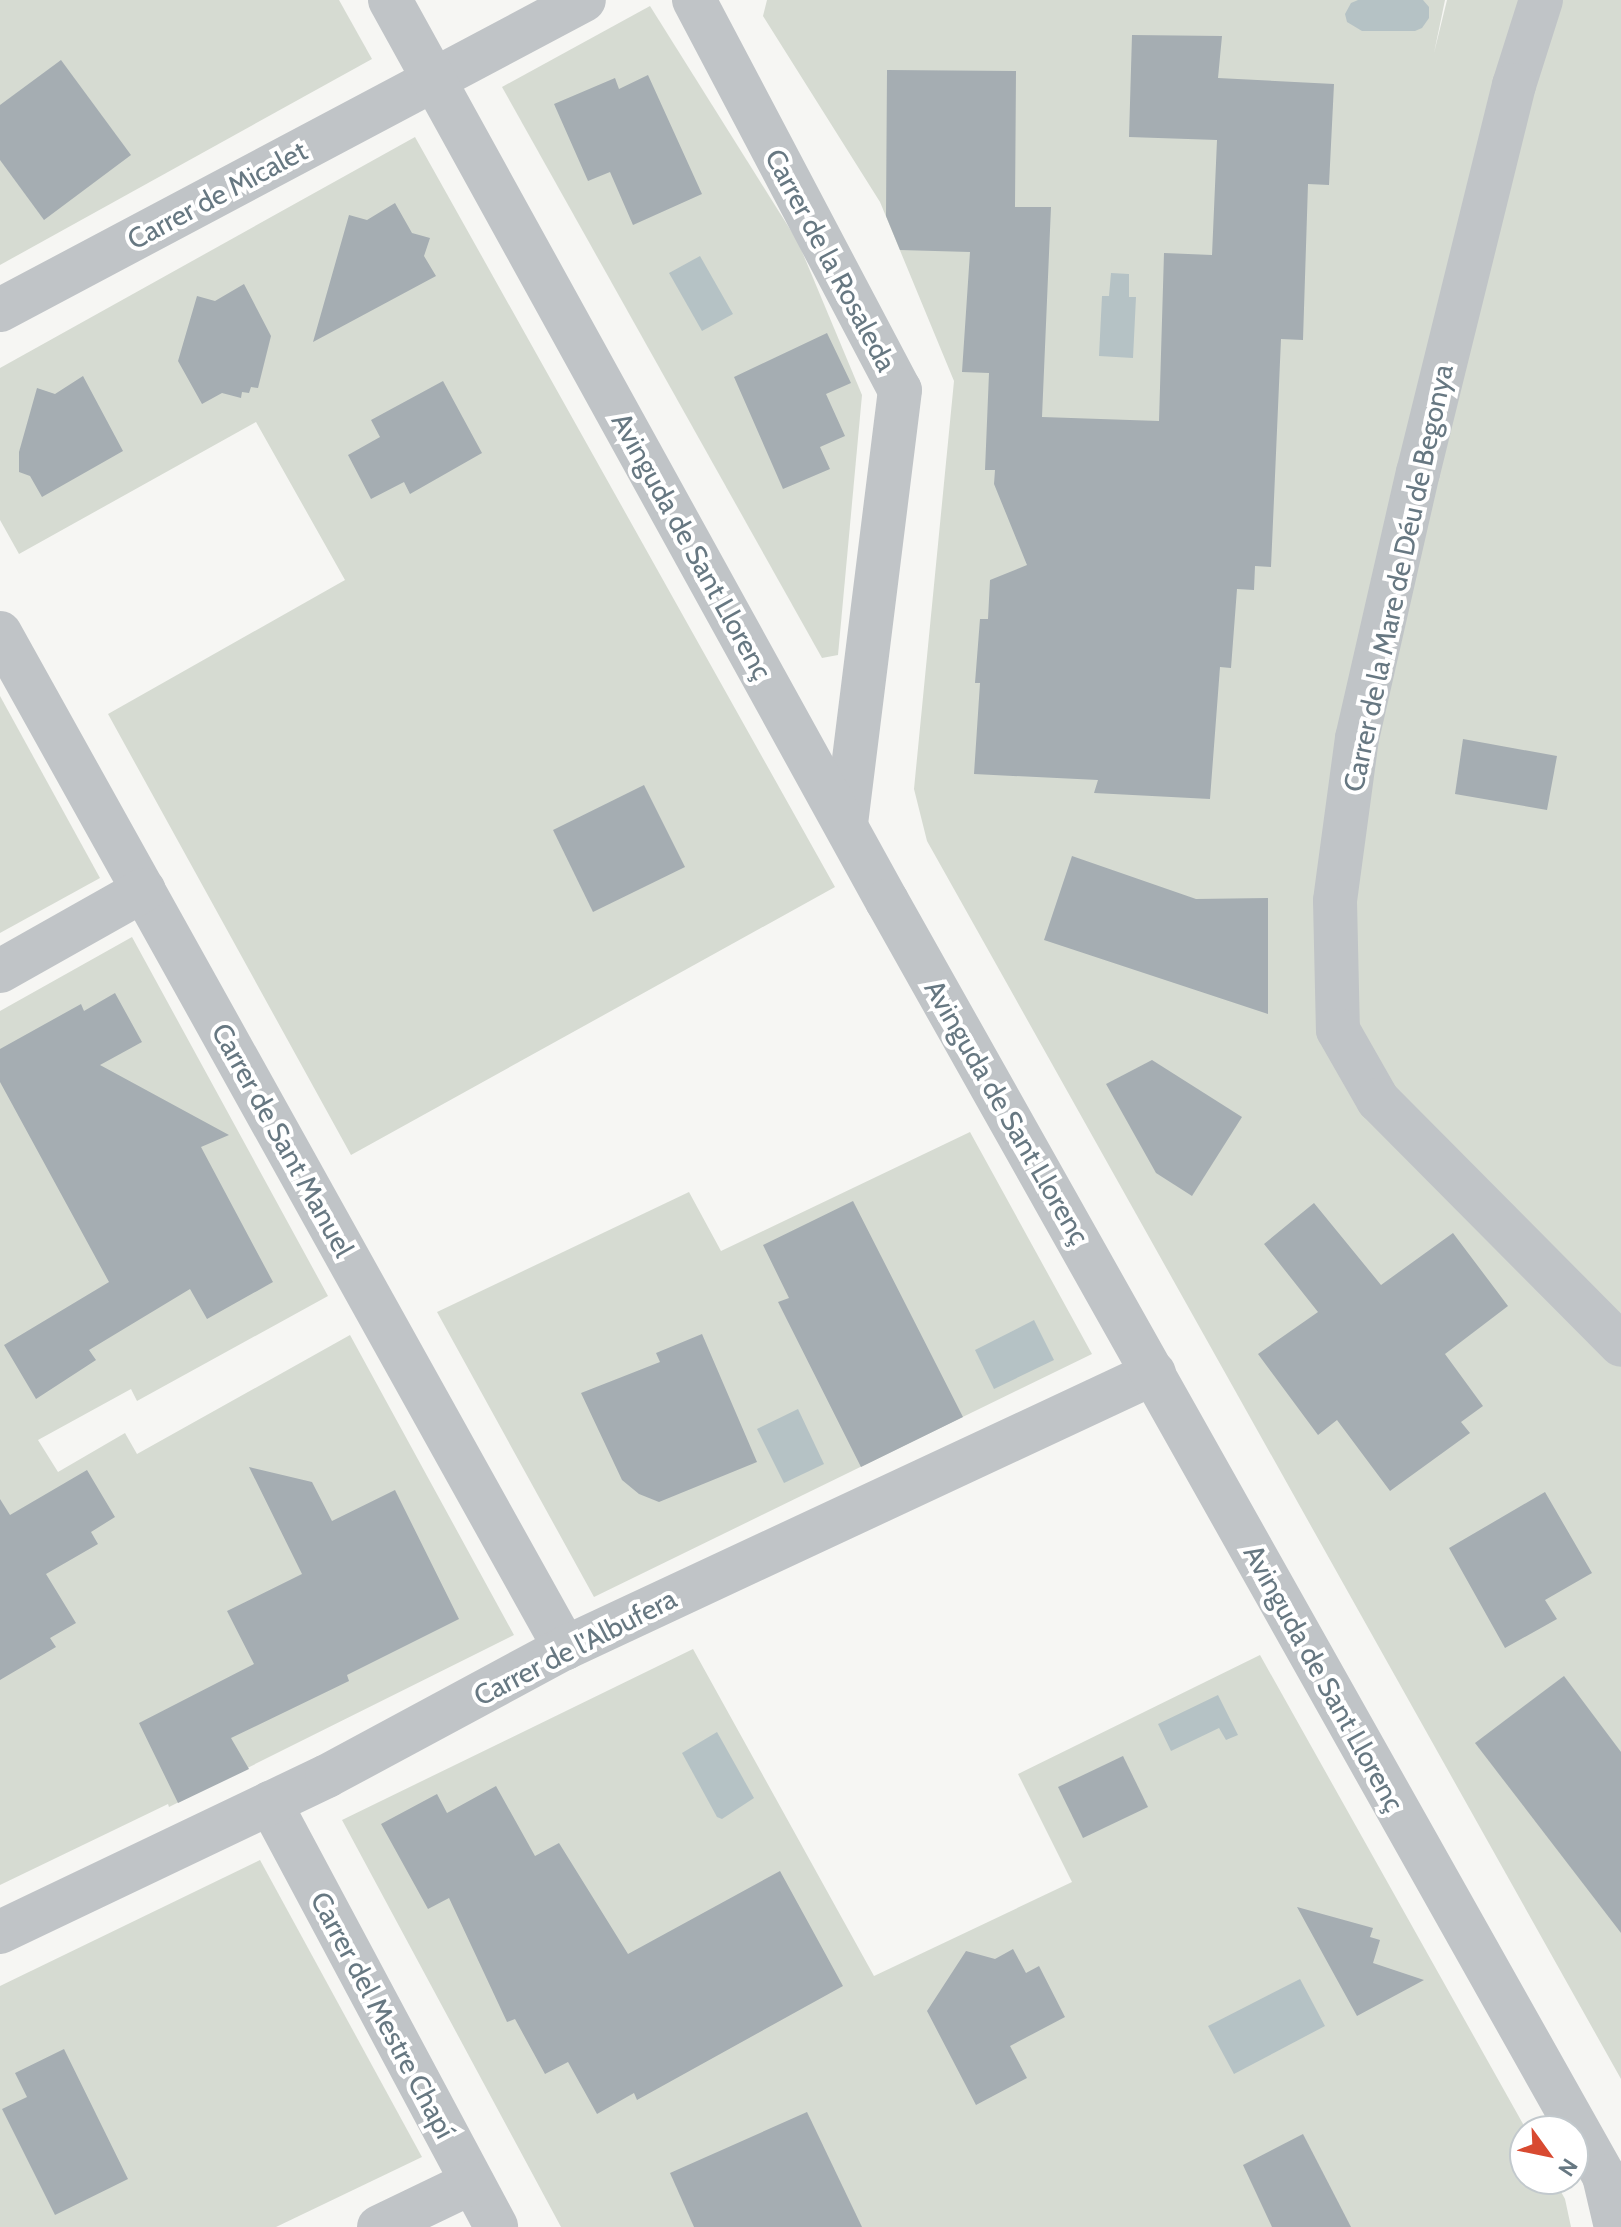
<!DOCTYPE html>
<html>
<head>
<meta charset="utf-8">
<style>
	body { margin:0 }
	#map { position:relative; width:1621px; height:2227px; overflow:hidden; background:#f6f6f3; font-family:Cabin,sans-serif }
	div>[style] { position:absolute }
	.green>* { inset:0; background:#d6dbd2 }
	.water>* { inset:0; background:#b5c2c5 }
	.building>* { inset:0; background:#a5adb2 }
	.minor>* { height:44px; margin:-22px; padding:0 22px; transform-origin:22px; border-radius:22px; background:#c0c4c7 }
	.tertiary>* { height:44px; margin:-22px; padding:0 22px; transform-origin:22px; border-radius:22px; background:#c0c4c7 }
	span { translate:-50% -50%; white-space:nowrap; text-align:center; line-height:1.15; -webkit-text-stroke:8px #fff; paint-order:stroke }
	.street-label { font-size:28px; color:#677882 }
	.north { position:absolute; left:1509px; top:2115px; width:80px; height:80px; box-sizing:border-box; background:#fff; border:2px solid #c2c9cd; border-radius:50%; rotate:123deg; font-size:22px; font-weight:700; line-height:32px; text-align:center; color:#677882 }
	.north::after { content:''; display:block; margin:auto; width:28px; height:36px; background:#d84a31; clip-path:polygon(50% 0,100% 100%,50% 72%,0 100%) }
</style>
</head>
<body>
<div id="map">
	<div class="green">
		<i style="clip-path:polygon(0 0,339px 0,372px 59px,0 265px)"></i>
		<i style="clip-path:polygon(767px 0,1445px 0,1434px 53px,1447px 0,1621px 0,1621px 2079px,927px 841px,914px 789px,954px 381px,880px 202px,763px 16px)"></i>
		<i style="clip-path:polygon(650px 6px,798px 242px,862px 395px,838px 655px,822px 658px,502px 87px)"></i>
		<i style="clip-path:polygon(415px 137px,835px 887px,351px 1155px,108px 714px,345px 580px,256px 422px,19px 554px,0 520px,0 368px)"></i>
		<i style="clip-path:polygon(0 696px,100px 878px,0 933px)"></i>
		<i style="clip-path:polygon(132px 937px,328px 1296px,137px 1401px,131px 1389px,38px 1440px,58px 1472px,125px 1433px,137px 1454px,350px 1335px,514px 1635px,169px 1807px,168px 1804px,0 1885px,0 1011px)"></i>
		<i style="clip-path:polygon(970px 1132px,1092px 1354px,594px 1597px,437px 1312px,689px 1192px,721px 1251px)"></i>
		<i style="clip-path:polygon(693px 1649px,874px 1976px,1072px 1882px,1018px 1774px,1260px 1655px,1527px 2131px,1525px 2179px,1554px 2179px,1565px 2199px,1571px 2227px,561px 2227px,342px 1820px)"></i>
		<i style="clip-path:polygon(260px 1860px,422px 2157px,276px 2227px,0 2227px,0 1986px)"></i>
	</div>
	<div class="water">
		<i style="clip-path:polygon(1358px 0,1423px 0,1429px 7px,1429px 18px,1422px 28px,1415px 31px,1362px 31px,1347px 22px,1345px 14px,1351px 3px)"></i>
		<i style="clip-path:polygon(700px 256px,733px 314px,702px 331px,669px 273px)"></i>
		<i style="clip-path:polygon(1111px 273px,1129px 274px,1129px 297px,1136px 297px,1133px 358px,1099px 356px,1102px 296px,1109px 296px)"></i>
		<i style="clip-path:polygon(1034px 1320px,1054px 1360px,994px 1389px,975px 1350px)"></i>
		<i style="clip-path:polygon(798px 1409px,824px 1464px,784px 1483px,757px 1429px)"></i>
		<i style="clip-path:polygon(1218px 1695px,1238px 1735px,1226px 1740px,1219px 1728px,1171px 1751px,1158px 1724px)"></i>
		<i style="clip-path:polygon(717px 1732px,754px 1798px,722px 1819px,717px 1817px,682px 1753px)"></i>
		<i style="clip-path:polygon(1300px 1979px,1325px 2026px,1234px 2074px,1208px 2026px)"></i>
	</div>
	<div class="building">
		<i style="clip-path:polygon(1132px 35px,1222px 36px,1218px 78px,1334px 84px,1329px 185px,1308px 184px,1303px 340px,1281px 339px,1271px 567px,1255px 566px,1254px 590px,1237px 589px,1231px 668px,1220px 667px,1210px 799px,1094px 793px,1098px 780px,974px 774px,980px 683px,975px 683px,980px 619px,988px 619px,990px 580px,1027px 565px,994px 484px,995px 470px,985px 470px,989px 373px,962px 372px,970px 252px,900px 250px,886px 216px,887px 70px,1016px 71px,1015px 207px,1051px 207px,1042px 417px,1159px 421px,1164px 253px,1212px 255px,1217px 140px,1129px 137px)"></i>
		<i style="clip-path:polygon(61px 60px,131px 155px,44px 220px,0 160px,0 105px)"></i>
		<i style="clip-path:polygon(648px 75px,702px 194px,633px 225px,610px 172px,588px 181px,554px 104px,615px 78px,619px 89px)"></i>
		<i style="clip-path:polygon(395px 203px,412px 233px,430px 238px,424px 256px,436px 276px,313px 342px,349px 215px,367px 220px)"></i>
		<i style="clip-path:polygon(244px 284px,271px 336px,258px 388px,251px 387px,249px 393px,242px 392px,241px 398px,222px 393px,202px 404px,178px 361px,197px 296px,215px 301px)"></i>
		<i style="clip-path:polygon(827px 333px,851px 383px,826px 394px,845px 436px,820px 447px,830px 469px,783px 489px,734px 377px)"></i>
		<i style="clip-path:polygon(83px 376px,123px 451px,42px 497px,30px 476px,19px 472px,19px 452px,37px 388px,55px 394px)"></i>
		<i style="clip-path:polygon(443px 381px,482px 453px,410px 494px,404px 482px,371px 499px,348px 455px,380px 437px,371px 420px)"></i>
		<i style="clip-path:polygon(1463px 739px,1557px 756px,1547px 810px,1455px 794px)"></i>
		<i style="clip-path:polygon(644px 785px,685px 867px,593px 912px,553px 830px)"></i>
		<i style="clip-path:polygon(1072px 856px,1196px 899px,1268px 898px,1268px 1014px,1044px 940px)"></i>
		<i style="clip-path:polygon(115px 993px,142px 1042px,100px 1065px,229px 1135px,201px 1147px,273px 1282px,207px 1319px,190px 1289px,89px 1350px,96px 1360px,36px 1399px,4px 1345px,109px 1282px,0 1082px,0 1049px,81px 1004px,84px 1011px)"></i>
		<i style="clip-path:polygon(1152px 1060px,1242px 1117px,1192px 1196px,1156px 1173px,1106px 1084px)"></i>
		<i style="clip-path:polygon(853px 1201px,963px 1417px,861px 1467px,778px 1302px,789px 1298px,763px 1245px)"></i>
		<i style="clip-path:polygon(1314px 1203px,1381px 1285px,1453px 1233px,1508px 1306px,1445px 1354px,1483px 1406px,1461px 1422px,1470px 1433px,1390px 1491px,1337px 1420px,1318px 1435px,1258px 1354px,1318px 1312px,1264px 1244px)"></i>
		<i style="clip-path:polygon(702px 1334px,757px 1462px,659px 1502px,639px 1494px,622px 1480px,581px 1393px,660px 1362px,656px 1353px)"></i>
		<i style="clip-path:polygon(249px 1467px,312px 1482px,332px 1521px,395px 1490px,459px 1619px,347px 1675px,349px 1681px,231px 1738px,249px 1769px,178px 1803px,139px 1723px,254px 1664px,227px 1611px,302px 1574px)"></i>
		<i style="clip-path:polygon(87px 1470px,115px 1517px,91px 1532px,98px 1544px,46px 1574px,76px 1623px,50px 1638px,56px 1647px,0 1680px,0 1499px,10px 1515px)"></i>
		<i style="clip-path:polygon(1545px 1492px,1592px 1573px,1545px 1600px,1557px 1619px,1505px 1648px,1449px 1548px)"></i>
		<i style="clip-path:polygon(1564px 1676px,1621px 1752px,1621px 1933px,1475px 1743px)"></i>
		<i style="clip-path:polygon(1123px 1756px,1148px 1807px,1083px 1838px,1058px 1787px)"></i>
		<i style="clip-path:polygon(496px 1786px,535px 1856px,559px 1843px,628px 1954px,780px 1871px,843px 1986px,637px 2100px,634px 2093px,597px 2114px,568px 2062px,545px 2074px,515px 2019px,507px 2022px,449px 1898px,428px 1909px,381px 1824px,437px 1794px,447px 1813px)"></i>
		<i style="clip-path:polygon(1297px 1907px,1373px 1928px,1370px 1937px,1380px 1940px,1373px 1963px,1424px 1980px,1357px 2016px)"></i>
		<i style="clip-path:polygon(1013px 1949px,1026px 1973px,1039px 1966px,1065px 2017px,1010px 2046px,1027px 2078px,976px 2105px,927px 2011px,966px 1951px,995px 1959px)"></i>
		<i style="clip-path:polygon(64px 2049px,128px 2179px,55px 2215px,2px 2109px,27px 2097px,15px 2073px)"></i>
		<i style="clip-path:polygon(807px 2112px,862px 2227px,694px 2227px,670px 2173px)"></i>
		<i style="clip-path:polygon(1303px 2134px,1351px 2227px,1272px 2227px,1243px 2165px)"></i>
	</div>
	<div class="minor">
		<i style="left:694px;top:0;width:441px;rotate:62.2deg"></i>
		<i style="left:900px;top:390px;width:435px;rotate:97.1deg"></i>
		<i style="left:1541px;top:0;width:89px;rotate:107.6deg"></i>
		<i style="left:1514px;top:85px;width:399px;rotate:103.9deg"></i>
		<i style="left:1418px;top:472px;width:273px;rotate:102.9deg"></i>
		<i style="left:1357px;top:738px;width:164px;rotate:97.7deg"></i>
		<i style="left:1335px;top:901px;width:129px;rotate:88.7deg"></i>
		<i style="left:1338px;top:1030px;width:81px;rotate:60.3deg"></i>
		<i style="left:1378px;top:1100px;width:345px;rotate:45.2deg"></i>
		<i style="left:0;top:310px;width:661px;rotate:-27.96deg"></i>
		<i style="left:0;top:633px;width:1162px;rotate:60.9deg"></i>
		<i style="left:0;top:971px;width:165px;rotate:-29.4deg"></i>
		<i style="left:270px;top:1803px;width:480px;rotate:61.9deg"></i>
		<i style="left:0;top:1932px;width:362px;rotate:-25.5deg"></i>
		<i style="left:327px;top:1776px;width:270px;rotate:-28.3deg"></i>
		<i style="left:565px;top:1648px;width:650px;rotate:-25.03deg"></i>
		<i style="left:379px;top:2227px;width:102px;rotate:-25.6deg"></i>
	</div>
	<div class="tertiary">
		<i style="left:390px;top:0;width:1029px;rotate:61.12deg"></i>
		<i style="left:887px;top:901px;width:1463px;rotate:60.65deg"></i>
		<i style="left:1604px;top:2176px;width:52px;rotate:76.8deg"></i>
	</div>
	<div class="street-label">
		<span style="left:217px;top:195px;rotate:-28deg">Carrer de Micalet</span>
		<span style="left:831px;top:260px;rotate:62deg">Carrer de la Rosaleda</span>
		<span style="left:692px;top:546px;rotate:61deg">Avinguda de Sant Llorenç</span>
		<span style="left:1398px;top:578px;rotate:-78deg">Carrer de la Mare de Déu de Begonya</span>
		<span style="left:1007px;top:1112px;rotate:60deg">Avinguda de Sant Llorenç</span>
		<span style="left:283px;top:1140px;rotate:61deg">Carrer de Sant Manuel</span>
		<span style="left:575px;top:1647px;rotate:-27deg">Carrer de l'Albufera</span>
		<span style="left:1324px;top:1678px;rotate:61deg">Avinguda de Sant Llorenç</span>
		<span style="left:383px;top:2015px;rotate:62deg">Carrer del Mestre Chapí</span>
	</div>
	<div class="north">N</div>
</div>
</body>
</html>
